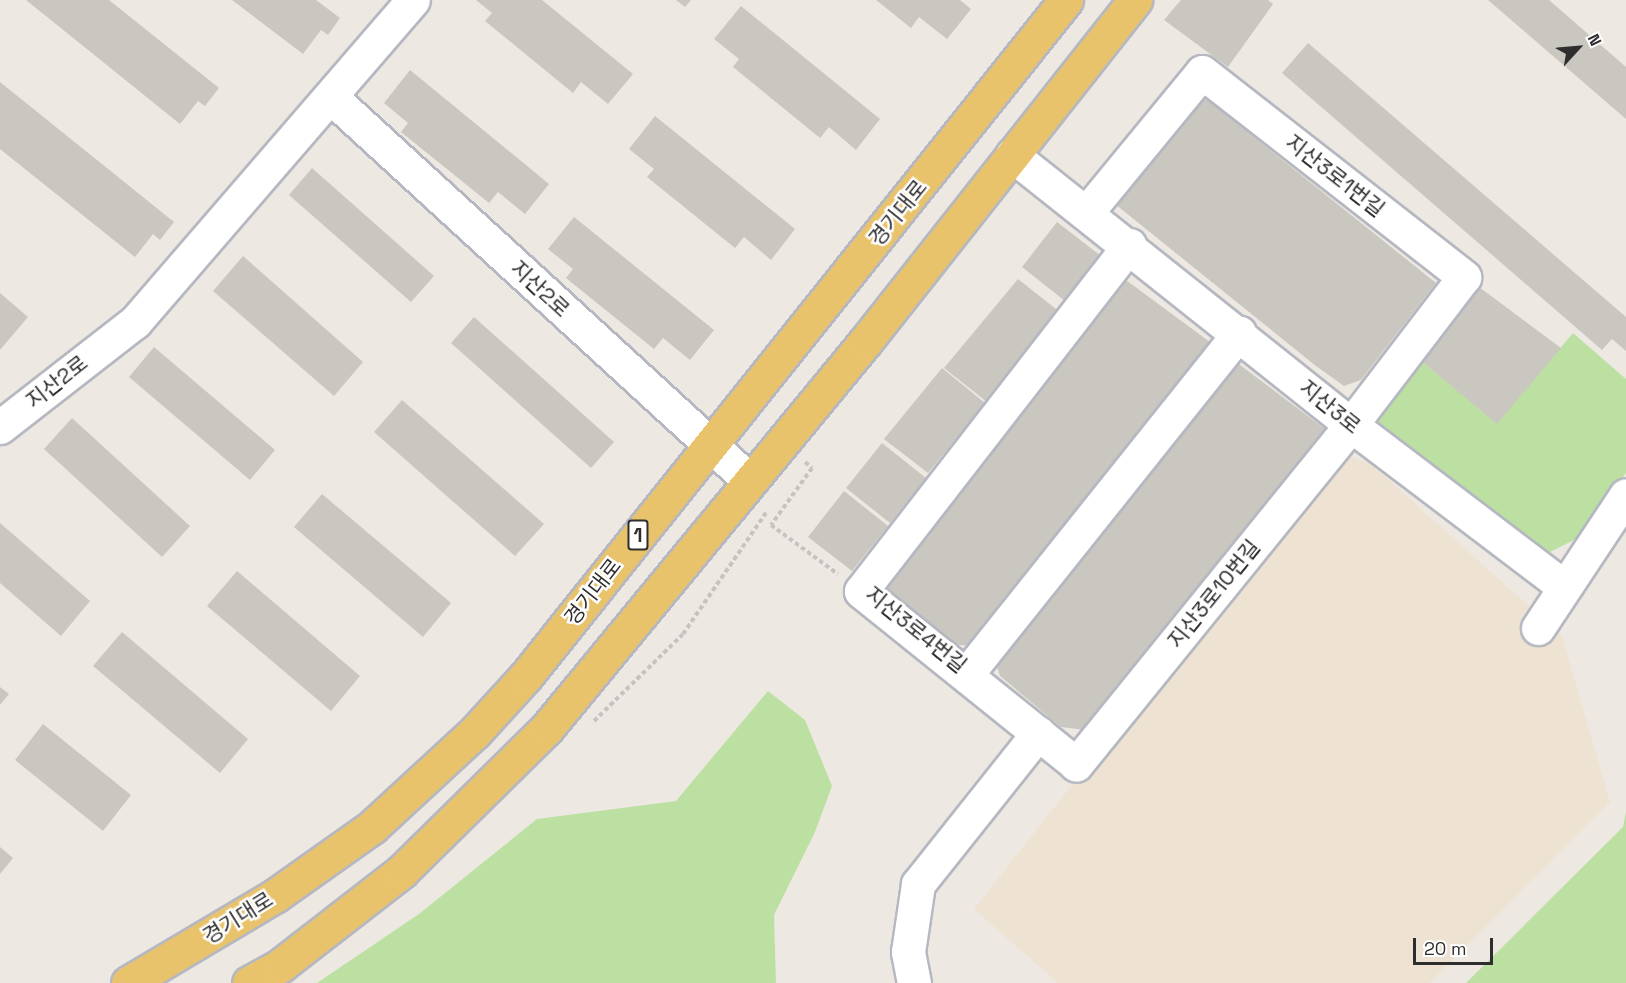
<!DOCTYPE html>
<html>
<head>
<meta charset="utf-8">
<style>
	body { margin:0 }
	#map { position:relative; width:1626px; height:983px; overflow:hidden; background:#eee8e2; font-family:"Space Grotesk","Noto Sans KR",sans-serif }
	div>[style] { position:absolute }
	.education>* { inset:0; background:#eee3d3 }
	.green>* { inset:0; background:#bce0a2 }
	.building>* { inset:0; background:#cac6c0 }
	.path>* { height:4px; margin-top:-2px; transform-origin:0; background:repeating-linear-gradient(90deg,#c4c4c4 0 4.5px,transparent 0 7.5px) }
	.roads { filter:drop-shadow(2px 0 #b5b8c0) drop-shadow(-2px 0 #b5b8c0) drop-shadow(0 2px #b5b8c0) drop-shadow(0 -2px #b5b8c0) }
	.minor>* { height:33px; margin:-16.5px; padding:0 16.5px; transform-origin:16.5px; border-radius:16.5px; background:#fff }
	.major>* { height:33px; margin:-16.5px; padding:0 16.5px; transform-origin:16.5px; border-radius:16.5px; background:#e9c36c }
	span { translate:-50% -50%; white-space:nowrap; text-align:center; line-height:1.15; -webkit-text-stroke:5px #fff; paint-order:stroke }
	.shield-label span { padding:2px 4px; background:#fff; border:2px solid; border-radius:4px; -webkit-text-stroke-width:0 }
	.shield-label { font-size:20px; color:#2e2e2e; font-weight:700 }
	.street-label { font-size:21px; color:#2e2e2e }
	.north { position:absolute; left:1548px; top:18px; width:60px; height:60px; -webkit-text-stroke:4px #fff; paint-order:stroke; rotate:64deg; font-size:16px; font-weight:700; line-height:24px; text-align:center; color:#2e2e2e }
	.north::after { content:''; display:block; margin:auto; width:21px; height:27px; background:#2e2e2e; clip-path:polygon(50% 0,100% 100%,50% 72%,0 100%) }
	.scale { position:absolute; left:1413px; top:938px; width:80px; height:27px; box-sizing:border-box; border:3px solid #2e2e2e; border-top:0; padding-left:8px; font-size:18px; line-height:21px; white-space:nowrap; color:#2e2e2e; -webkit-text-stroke:4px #fff; paint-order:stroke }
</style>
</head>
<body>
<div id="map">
	<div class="education">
		<i style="clip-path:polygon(1336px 451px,1371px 464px,1562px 636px,1610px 802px,1430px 983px,1058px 983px,974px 909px)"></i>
	</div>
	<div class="green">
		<i style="clip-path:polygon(1573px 333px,1626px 379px,1626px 473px,1576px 539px,1530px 562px,1371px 415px,1419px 359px,1497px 423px)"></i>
		<i style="clip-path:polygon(768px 691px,805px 720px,832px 786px,815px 832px,774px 915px,776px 983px,317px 983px,419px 914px,537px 819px,676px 801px)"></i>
		<i style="clip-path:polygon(1626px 811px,1626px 983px,1466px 983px,1623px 827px)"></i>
	</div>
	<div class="building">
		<i style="clip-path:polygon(26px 0,109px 0,219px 88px,205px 106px,198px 101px,180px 124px)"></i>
		<i style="clip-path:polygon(232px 0,316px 0,340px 18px,328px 35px,321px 30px,303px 54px)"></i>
		<i style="clip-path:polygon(476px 0,542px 0,633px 74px,608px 104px,581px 82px,573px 93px,485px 21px,492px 13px)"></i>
		<i style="clip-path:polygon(676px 0,691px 0,685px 7px)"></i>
		<i style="clip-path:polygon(876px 0,960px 0,971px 9px,947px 39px,919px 17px,911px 28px)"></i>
		<i style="clip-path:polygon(1181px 0,1268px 0,1273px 4px,1228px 67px,1164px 20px)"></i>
		<i style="clip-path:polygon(1488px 0,1549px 0,1626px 67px,1626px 119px)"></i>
		<i style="clip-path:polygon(741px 6px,880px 119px,856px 150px,829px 127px,820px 138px,733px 67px,739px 59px,714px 39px)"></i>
		<i style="clip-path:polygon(1308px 43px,1626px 317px,1626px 351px,1612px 339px,1602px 350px,1282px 73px)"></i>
		<i style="clip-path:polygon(410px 70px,549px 184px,525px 214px,498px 192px,489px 203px,401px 132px,408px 123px,384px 103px)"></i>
		<i style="clip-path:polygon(0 82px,174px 222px,160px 240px,153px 234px,135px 257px,0 149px)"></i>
		<i style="clip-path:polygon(1194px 89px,1436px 283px,1361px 380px,1344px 386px,1316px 366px,1110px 200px)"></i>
		<i style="clip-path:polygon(655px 116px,795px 229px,771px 260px,744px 237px,735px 248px,647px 177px,654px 169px,629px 149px)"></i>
		<i style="clip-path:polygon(312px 168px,434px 276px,411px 302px,289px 195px)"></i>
		<i style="clip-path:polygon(574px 217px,714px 330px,690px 360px,663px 338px,654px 349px,566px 278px,573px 269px,548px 249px)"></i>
		<i style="clip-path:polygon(1057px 222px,1101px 256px,1065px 301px,1022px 267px)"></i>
		<i style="clip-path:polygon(243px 256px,363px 362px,334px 396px,213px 291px)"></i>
		<i style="clip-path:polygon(1119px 275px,1214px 345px,972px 646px,948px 644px,888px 593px,882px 576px)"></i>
		<i style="clip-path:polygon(1018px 279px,1061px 313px,987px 402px,944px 368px)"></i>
		<i style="clip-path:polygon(1475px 284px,1561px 348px,1497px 424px,1419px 359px)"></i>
		<i style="clip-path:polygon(0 293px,28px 317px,0 350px)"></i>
		<i style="clip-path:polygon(474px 317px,614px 442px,591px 468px,451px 343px)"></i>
		<i style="clip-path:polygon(154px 347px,275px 450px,250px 480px,129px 377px)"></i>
		<i style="clip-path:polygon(1232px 359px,1325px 429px,1085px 730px,1061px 727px,1000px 676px,995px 660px)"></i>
		<i style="clip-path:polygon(942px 368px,985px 403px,928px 473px,884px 439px)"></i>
		<i style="clip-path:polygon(402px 400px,544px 524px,515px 556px,374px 432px)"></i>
		<i style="clip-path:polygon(72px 418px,190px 526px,162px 557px,44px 449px)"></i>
		<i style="clip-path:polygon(882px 443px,926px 478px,890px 523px,846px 488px)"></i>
		<i style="clip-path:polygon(844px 491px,888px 526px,852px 571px,808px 537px)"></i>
		<i style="clip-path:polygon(322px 494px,451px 603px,423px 637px,294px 527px)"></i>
		<i style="clip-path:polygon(0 523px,90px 601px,61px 636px,0 583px)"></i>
		<i style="clip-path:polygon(237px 571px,360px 676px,331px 711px,207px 606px)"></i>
		<i style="clip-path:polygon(122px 632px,248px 739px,220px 773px,93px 666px)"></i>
		<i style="clip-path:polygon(0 687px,9px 694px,0 705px)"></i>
		<i style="clip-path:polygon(43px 724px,131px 795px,103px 831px,15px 760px)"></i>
		<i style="clip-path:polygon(0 847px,13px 858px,0 874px)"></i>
	</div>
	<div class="path">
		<i style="left:805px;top:462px;width:9px;rotate:41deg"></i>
		<i style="left:812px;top:468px;width:70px;rotate:125.7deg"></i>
		<i style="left:771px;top:525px;width:83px;rotate:36.2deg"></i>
		<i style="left:594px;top:721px;width:124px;rotate:-44.3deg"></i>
		<i style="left:683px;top:634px;width:147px;rotate:-55.6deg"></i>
	</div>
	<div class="roads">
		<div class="minor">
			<i style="left:331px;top:97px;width:568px;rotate:42.5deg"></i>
			<i style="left:1012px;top:155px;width:433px;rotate:38.5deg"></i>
			<i style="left:1351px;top:425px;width:266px;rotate:37.2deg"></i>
			<i style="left:1087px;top:212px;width:181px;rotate:-50.6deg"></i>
			<i style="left:1202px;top:72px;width:333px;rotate:38deg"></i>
			<i style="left:1464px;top:277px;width:186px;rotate:127.4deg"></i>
			<i style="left:1351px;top:425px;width:437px;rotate:129deg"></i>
			<i style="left:1076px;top:764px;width:276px;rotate:-141.2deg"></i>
			<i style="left:861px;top:591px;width:438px;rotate:-52.2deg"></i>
			<i style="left:0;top:427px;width:171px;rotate:-37.9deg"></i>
			<i style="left:135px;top:322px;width:425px;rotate:-49.2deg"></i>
			<i style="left:1538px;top:628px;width:159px;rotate:-56.5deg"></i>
			<i style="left:966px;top:675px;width:438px;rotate:-51.4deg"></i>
			<i style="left:914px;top:983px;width:32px;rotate:-101deg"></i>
			<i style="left:908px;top:952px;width:69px;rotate:-81.6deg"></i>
			<i style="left:918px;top:884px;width:193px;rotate:-51.5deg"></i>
		</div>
		<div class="major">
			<i style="left:128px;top:983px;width:172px;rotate:-30.7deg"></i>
			<i style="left:276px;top:895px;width:118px;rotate:-35.3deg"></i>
			<i style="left:372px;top:827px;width:139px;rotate:-42.7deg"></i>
			<i style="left:474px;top:733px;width:77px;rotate:-47.6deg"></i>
			<i style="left:526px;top:676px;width:865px;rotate:-51.38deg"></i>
			<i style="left:249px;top:983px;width:37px;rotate:-29deg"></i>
			<i style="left:281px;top:965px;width:153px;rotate:-37.8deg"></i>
			<i style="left:402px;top:871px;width:204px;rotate:-44.6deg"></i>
			<i style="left:547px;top:728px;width:500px;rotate:-50.52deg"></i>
			<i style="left:865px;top:342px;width:436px;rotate:-51.7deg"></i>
		</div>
	</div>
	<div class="shield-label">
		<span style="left:638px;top:535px">1</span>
	</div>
	<div class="street-label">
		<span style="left:1335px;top:176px;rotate:38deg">지산3로1번길</span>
		<span style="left:898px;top:213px;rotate:-51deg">경기대로</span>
		<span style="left:540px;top:289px;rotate:43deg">지산2로</span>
		<span style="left:57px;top:382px;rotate:-38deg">지산2로</span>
		<span style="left:1330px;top:407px;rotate:39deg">지산3로</span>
		<span style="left:593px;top:592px;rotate:-52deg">경기대로</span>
		<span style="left:1214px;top:594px;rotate:-51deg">지산3로10번길</span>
		<span style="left:916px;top:630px;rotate:39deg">지산3로4번길</span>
		<span style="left:238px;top:918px;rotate:-32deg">경기대로</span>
	</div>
	<div class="north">N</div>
	<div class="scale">20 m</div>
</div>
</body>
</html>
